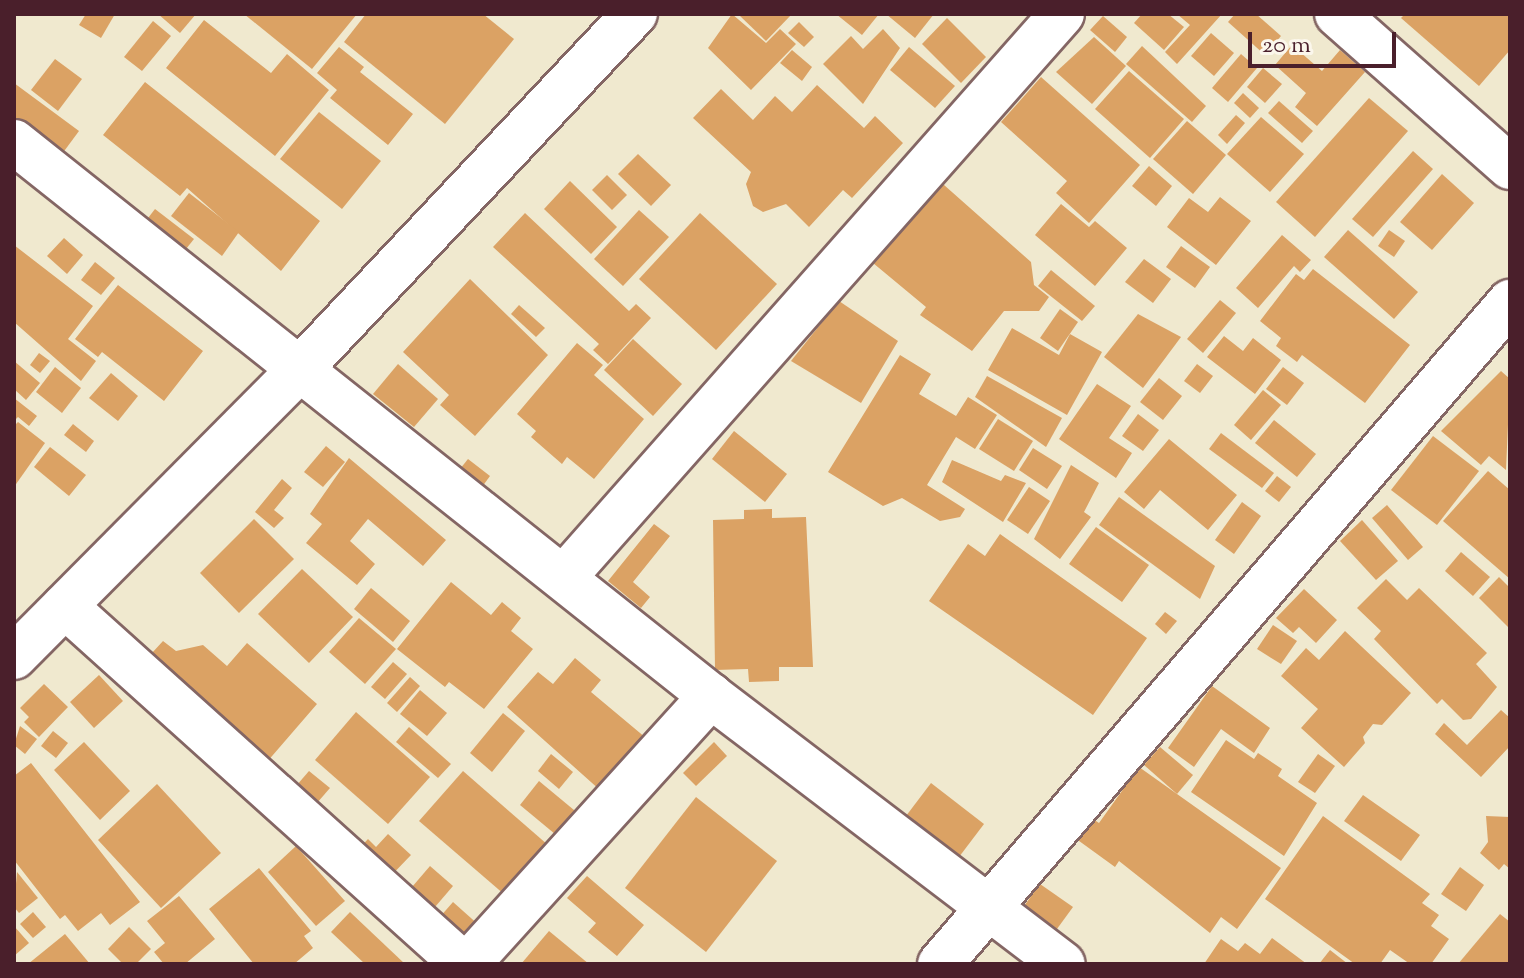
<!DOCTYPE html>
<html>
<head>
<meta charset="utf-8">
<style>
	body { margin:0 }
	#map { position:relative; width:1524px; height:978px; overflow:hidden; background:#f0e9cf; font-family:"Sorts Mill Goudy",serif }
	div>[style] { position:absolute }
	.building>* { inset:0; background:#dba264 }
	.roads { filter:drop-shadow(2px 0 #846664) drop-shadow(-2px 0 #846664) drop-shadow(0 2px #846664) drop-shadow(0 -2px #846664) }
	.minor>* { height:44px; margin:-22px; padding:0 22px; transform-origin:22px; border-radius:22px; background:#fff }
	span { translate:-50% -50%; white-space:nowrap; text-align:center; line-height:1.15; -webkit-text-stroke:7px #fbf7ec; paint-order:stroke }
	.frame { position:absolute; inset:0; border:16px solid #4a1f2b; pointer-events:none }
	.scale { position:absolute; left:1248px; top:32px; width:148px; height:36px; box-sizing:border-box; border:4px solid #4a1f2b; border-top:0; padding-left:10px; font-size:24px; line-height:28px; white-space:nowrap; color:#4a1f2b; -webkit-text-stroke:6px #fbf7ec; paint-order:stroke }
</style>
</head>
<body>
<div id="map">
	<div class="building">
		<i style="clip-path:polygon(86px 14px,115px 14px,101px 38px,79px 25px)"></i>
		<i style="clip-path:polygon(158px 14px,196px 14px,180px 33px)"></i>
		<i style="clip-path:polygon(244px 14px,357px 14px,312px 69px)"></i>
		<i style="clip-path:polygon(366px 14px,483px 14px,514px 39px,445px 124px,344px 42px)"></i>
		<i style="clip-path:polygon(732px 14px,766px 43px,780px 29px,796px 44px,751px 90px,708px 48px)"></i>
		<i style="clip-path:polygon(792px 14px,766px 41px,740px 16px,742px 14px)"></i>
		<i style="clip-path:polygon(836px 14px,879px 14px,862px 35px)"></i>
		<i style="clip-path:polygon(886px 14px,934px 14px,915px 38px)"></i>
		<i style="clip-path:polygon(1142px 14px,1168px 14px,1184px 27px,1164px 50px,1134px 23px)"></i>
		<i style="clip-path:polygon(1177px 14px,1222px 14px,1177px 64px,1165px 52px,1190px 25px)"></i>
		<i style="clip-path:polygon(1235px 14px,1256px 14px,1281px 36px,1265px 55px,1228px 22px)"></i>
		<i style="clip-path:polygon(1405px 14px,1510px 14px,1510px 50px,1479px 86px,1401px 18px)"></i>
		<i style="clip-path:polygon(1103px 16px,1127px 37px,1115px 52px,1090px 30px)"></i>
		<i style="clip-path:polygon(947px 18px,986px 57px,961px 83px,922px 44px)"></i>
		<i style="clip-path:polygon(204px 20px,271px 73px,287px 54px,329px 90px,275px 156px,166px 68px)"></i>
		<i style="clip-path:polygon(153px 21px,171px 36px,142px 71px,124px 57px)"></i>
		<i style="clip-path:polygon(799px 22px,814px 37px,804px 47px,788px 33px)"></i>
		<i style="clip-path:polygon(883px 29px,900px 48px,863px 104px,823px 64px,851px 36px,863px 49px)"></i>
		<i style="clip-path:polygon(1211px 33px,1234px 53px,1214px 76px,1191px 56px)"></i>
		<i style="clip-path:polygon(1094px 37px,1126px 66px,1092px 104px,1056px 72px)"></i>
		<i style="clip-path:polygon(1292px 45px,1322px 71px,1340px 50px,1365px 72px,1317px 126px,1295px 107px,1306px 93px,1275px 65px)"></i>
		<i style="clip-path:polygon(1142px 46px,1206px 106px,1192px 122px,1126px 64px)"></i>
		<i style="clip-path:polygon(339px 47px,364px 67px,360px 72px,413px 114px,388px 145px,330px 98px,337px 90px,317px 73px)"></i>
		<i style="clip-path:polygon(909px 47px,955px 86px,935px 108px,890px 70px)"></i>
		<i style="clip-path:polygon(792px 50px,812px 67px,802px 81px,780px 63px)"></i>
		<i style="clip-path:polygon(1241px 54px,1257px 68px,1228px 102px,1212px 88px)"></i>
		<i style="clip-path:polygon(55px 59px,82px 79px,58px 111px,31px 90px)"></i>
		<i style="clip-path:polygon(1263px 68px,1282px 84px,1265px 103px,1247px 87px)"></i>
		<i style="clip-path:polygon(1129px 71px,1184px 119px,1150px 158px,1095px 109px)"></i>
		<i style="clip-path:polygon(1041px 77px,1140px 165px,1089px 223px,1056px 193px,1067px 181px,1001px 122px)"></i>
		<i style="clip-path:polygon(145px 82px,320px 221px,281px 271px,187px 188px,180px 196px,103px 135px)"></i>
		<i style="clip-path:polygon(14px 83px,79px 131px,62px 154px,14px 119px)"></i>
		<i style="clip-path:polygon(817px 85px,864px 128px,875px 116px,903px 143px,852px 198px,843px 190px,809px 227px,786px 204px,763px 212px,753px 206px,746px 184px,751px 172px,693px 118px,721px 89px,753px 120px,775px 96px,792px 112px)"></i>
		<i style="clip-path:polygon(1243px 93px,1259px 108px,1250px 118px,1234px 103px)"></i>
		<i style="clip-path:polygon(1369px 98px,1408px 131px,1315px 237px,1276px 202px)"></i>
		<i style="clip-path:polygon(1279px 101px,1313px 131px,1302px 143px,1268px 113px)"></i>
		<i style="clip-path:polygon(319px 112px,381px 161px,342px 209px,280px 159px)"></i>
		<i style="clip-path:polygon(1236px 115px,1245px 123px,1227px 144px,1218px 135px)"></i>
		<i style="clip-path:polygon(1261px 117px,1304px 154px,1270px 192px,1227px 154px)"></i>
		<i style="clip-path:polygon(1187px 121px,1226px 155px,1193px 194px,1153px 159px)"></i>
		<i style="clip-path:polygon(1413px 151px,1433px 169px,1373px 237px,1352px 219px)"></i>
		<i style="clip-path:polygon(638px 154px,671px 185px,651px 206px,618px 174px)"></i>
		<i style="clip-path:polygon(1149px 166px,1172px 186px,1156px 206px,1132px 186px)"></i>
		<i style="clip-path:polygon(1442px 174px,1474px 203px,1432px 250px,1400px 222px)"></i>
		<i style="clip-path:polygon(607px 175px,627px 195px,612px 210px,592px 190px)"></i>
		<i style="clip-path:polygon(935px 177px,1031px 262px,1034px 285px,1049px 297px,1039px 311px,1004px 311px,972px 351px,920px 315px,926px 307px,867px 258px)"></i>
		<i style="clip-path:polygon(570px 181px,617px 227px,591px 254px,544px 209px)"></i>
		<i style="clip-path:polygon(189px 193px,239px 232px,222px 256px,171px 216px)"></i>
		<i style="clip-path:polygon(1220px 197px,1251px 221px,1216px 265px,1167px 227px,1189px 198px,1208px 212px)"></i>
		<i style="clip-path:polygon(1061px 204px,1089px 227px,1095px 221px,1127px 248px,1095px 286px,1035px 235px)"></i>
		<i style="clip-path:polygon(155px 209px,194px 239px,182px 254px,145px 222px)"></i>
		<i style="clip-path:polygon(639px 210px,669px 237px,623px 286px,594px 259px)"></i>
		<i style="clip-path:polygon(525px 213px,629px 311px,636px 304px,651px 318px,608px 364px,593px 350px,599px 344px,493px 247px)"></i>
		<i style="clip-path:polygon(700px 213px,777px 284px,716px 350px,639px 279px)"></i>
		<i style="clip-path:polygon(1348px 230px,1418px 292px,1394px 319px,1324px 257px)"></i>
		<i style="clip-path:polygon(1389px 230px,1405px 241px,1394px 257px,1378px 246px)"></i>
		<i style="clip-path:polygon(1282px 235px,1311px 260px,1300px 272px,1294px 266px,1258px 308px,1236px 288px)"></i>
		<i style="clip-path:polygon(64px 238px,83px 255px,67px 274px,47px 256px)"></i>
		<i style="clip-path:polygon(14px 245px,93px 306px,68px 339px,96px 361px,81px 381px,14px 322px)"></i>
		<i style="clip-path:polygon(1181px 246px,1210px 267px,1195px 288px,1166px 267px)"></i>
		<i style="clip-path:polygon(1144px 259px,1171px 279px,1153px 303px,1125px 282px)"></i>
		<i style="clip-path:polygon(95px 262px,115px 278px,101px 295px,81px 280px)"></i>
		<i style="clip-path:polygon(1313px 269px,1410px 345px,1365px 403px,1302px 355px,1297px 362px,1276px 346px,1281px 338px,1260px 321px,1296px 274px,1304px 280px)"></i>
		<i style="clip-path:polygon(1051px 270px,1095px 306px,1082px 321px,1038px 286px)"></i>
		<i style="clip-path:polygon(470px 279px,548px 355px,475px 436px,440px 405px,449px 395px,403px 352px)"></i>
		<i style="clip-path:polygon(118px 285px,203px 351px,164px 401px,102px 352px,98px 357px,75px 339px)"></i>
		<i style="clip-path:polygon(1220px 300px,1236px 313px,1203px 353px,1187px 339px)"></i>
		<i style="clip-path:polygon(839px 301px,898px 341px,861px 403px,791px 361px)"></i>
		<i style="clip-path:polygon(519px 305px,545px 328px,536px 337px,511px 314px)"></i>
		<i style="clip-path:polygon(1060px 309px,1078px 322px,1058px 351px,1040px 338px)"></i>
		<i style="clip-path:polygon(1138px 314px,1181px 337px,1143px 388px,1104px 357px)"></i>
		<i style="clip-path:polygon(1012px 328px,1059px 355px,1070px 334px,1102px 352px,1067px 415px,988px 370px)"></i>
		<i style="clip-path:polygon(1224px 336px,1243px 351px,1253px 338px,1281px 360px,1255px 394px,1207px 357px)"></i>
		<i style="clip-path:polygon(633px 339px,682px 384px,653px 416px,604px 370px)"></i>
		<i style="clip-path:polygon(577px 343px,603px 365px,594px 375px,644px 419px,594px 479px,567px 457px,562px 464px,531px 437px,536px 431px,517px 414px)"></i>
		<i style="clip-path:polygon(39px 353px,50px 361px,40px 373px,30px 365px)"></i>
		<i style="clip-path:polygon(900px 355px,931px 374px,919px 394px,956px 416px,968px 397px,997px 415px,975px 449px,956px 437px,927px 485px,965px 509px,960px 517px,940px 521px,902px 498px,883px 506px,828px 472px)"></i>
		<i style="clip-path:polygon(14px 361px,40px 383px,26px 400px,14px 389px)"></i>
		<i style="clip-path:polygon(398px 364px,438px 399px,414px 427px,373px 394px)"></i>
		<i style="clip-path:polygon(1197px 364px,1213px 376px,1200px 393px,1184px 381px)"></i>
		<i style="clip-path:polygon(55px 367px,81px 388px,62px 413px,36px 392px)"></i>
		<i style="clip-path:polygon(1283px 367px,1304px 383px,1287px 405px,1266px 389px)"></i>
		<i style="clip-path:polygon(1501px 371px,1510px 379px,1506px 470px,1489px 456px,1481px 465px,1441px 431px)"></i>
		<i style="clip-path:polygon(111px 373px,138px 396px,118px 421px,89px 398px)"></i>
		<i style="clip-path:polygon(987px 376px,1062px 418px,1046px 447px,975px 397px)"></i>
		<i style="clip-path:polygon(1159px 378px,1182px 396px,1163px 420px,1140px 402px)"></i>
		<i style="clip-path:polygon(1097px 384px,1131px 406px,1109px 438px,1132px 453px,1116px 478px,1059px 439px)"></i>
		<i style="clip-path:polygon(1263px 390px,1281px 405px,1251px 440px,1234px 425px)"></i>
		<i style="clip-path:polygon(14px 398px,37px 416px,29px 426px,18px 417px,14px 421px)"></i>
		<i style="clip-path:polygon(1138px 414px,1159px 430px,1143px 451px,1122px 436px)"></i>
		<i style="clip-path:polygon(998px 419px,1033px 441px,1014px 471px,979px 449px)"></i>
		<i style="clip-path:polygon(1274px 420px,1316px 454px,1297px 477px,1255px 443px)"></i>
		<i style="clip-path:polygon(18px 422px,45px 443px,14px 487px,14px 426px)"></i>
		<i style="clip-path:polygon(73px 424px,94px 441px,86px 452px,64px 435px)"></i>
		<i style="clip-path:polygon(734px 431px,787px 474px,765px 502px,712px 459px)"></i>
		<i style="clip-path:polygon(1221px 433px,1274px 473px,1262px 488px,1209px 449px)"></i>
		<i style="clip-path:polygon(1433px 436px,1479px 471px,1437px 525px,1391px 490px)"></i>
		<i style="clip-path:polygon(1169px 439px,1237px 495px,1208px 530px,1160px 490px,1144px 509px,1124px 492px)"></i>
		<i style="clip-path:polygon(326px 446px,345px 462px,323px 487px,304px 472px)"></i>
		<i style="clip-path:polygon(50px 447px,86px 475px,69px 496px,34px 467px)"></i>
		<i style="clip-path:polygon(1033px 448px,1062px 466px,1047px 489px,1019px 470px)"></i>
		<i style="clip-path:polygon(349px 458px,446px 540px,423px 566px,368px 519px,350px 541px,375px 564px,357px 585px,306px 543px,322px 524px,310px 514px)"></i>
		<i style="clip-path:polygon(468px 459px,490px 476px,482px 487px,460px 469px)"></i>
		<i style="clip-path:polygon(952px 460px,1001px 481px,1005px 475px,1026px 483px,1003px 522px,942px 482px)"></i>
		<i style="clip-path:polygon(1071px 465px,1099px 483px,1084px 512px,1091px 517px,1060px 559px,1034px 539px)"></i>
		<i style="clip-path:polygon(1488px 471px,1510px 490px,1510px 579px,1443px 521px)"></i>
		<i style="clip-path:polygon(1277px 476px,1291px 487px,1279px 502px,1265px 491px)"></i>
		<i style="clip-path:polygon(282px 479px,292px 488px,274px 510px,284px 518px,274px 528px,255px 512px)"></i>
		<i style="clip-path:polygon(1029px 487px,1050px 501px,1028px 534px,1007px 520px)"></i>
		<i style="clip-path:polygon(1119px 497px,1215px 566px,1200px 599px,1099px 525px)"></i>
		<i style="clip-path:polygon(1242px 502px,1261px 516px,1234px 554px,1215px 540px)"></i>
		<i style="clip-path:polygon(1387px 505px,1423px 547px,1408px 560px,1372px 518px)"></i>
		<i style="clip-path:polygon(772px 509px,772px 518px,806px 517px,813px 667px,779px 667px,779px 681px,749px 682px,748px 669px,715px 670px,713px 520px,744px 519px,744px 510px)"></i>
		<i style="clip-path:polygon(254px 519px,294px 559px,239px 613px,200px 573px)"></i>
		<i style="clip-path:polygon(1362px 520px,1398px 561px,1376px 580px,1340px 541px)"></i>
		<i style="clip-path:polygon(654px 524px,670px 536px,633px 582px,650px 597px,641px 608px,608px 581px)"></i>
		<i style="clip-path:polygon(1096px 527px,1149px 565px,1122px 602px,1069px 564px)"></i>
		<i style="clip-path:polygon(1000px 534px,1147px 638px,1093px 715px,929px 601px,968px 544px,985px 556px)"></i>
		<i style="clip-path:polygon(1461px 552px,1490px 577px,1473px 596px,1445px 571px)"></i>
		<i style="clip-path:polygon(302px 569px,353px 617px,309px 663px,258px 614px)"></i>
		<i style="clip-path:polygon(1499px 577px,1510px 588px,1510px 629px,1479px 598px)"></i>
		<i style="clip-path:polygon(1386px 579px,1407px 600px,1419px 588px,1487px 653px,1476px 664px,1497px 687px,1471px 719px,1463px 720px,1442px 699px,1437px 704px,1374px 639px,1381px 631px,1357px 608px)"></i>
		<i style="clip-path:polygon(451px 582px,491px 615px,502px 602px,521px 618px,511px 631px,533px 649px,484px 709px,449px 682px,445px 687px,397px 649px)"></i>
		<i style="clip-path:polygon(371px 588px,410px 621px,393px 642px,354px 609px)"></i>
		<i style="clip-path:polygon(1304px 589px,1337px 620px,1316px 643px,1299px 627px,1293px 633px,1276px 618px)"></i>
		<i style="clip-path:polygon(1165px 612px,1177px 621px,1166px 634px,1155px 624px)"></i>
		<i style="clip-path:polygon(359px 618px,396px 649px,365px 684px,329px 652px)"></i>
		<i style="clip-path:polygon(1273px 625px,1297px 641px,1281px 664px,1257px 649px)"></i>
		<i style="clip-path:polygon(1345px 631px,1411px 693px,1382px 725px,1373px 724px,1363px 737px,1365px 743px,1344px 767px,1301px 728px,1318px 709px,1281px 676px,1306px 648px,1319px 660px)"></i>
		<i style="clip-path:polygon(163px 641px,176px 651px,203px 645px,227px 666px,247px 643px,317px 704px,260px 770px,140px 666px)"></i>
		<i style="clip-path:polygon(575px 658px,601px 680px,591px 692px,646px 738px,601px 791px,507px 707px,538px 672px,553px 684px)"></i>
		<i style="clip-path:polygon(393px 662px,407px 674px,385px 699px,371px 687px)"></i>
		<i style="clip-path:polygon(99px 675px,123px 701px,94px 728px,70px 702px)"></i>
		<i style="clip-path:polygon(410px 677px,420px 686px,397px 712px,387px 703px)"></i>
		<i style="clip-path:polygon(44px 684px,68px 707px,39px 737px,24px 722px,29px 717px,20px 708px)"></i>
		<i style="clip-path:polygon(1212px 686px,1270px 728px,1254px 753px,1221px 729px,1194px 767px,1168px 748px)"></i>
		<i style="clip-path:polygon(420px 690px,447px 713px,427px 736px,400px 714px)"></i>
		<i style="clip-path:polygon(1501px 710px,1510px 718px,1510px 746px,1481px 777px,1435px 734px,1444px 723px,1467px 745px)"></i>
		<i style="clip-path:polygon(356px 712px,430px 777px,388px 824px,315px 760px)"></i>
		<i style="clip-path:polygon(503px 713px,525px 731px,492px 772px,470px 753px)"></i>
		<i style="clip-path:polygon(20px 726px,37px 739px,25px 754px,14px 745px)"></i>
		<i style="clip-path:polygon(409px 727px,451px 764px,438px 778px,396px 742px)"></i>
		<i style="clip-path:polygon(53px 731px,68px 743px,56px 758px,41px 746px)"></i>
		<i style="clip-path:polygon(1226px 740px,1254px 759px,1258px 753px,1282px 769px,1278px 776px,1317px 803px,1284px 856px,1191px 792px)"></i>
		<i style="clip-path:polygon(84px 742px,130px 791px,100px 820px,54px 770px)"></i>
		<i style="clip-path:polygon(714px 742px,727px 756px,696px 786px,683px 773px)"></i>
		<i style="clip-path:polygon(1160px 747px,1193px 775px,1177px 794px,1144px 765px)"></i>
		<i style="clip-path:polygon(551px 754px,573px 772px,559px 789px,538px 771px)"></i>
		<i style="clip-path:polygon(1318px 754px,1335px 766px,1315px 793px,1298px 782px)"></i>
		<i style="clip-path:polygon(31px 763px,140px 902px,110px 925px,101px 913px,78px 931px,65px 915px,60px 919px,14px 860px,14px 776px)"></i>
		<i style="clip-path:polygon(1139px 767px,1281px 868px,1237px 929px,1221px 917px,1210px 933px,1119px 861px,1115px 867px,1075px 838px,1090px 817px,1099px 823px)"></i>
		<i style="clip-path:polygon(309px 771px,330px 788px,310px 811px,290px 793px)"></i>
		<i style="clip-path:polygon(463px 771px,548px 845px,505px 895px,419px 821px)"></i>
		<i style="clip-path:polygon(539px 781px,580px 815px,561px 839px,520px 805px)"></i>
		<i style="clip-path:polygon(931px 783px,984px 824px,959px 857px,906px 816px)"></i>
		<i style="clip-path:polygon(157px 784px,221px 853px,161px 908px,98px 840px)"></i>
		<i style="clip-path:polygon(1363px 795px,1420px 835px,1401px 861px,1344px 821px)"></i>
		<i style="clip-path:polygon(696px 797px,777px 861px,706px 952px,625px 888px)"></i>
		<i style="clip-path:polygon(1323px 816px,1430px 894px,1422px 903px,1439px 915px,1431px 926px,1449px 939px,1431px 964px,1410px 964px,1390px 950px,1380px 964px,1355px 964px,1265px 899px)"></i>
		<i style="clip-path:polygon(1486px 816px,1510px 817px,1510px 869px,1504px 864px,1499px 870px,1480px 853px,1488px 842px)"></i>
		<i style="clip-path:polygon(388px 834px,411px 855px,385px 882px,354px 854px,368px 839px,376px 847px)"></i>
		<i style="clip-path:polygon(296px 846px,345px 901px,316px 926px,268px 872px)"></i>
		<i style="clip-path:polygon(430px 866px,453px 886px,429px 914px,406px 894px)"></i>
		<i style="clip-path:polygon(1460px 867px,1484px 885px,1466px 911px,1441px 894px)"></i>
		<i style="clip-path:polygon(259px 868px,311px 931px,304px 936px,313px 948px,294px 964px,254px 964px,209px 909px)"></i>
		<i style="clip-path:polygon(17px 872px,38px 898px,19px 913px,14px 907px)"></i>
		<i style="clip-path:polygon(587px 876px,644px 925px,617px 956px,588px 932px,596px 923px,567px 898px)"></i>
		<i style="clip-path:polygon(1040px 884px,1073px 907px,1046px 944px,1013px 921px)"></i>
		<i style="clip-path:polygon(179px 896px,215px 939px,185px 964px,164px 964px,154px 952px,165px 943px,147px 921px)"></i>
		<i style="clip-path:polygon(453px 902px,481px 927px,461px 950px,432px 926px)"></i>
		<i style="clip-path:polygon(33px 912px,46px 927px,33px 938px,20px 924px)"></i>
		<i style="clip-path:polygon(350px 912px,405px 964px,365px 964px,331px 932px)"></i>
		<i style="clip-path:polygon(1500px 914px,1510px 922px,1510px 964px,1458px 964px)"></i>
		<i style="clip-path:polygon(14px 926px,29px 943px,14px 956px)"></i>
		<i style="clip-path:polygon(129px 927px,151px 949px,136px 964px,123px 964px,108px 949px)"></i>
		<i style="clip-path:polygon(549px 931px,589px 964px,521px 964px)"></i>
		<i style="clip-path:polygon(65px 934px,90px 964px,28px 964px)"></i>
		<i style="clip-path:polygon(1272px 938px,1307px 964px,1204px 964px,1221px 939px,1238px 951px,1245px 943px,1260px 954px)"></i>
		<i style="clip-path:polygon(1330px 950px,1348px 964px,1319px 964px)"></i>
	</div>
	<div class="roads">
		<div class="minor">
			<i style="left:1337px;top:14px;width:231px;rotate:41.5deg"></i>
			<i style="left:14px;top:142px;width:890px;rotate:38.48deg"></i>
			<i style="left:711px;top:696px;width:442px;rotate:37.3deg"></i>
			<i style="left:565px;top:576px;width:750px;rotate:-48.51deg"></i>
			<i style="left:65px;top:606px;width:535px;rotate:41.97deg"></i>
			<i style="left:14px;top:657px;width:404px;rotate:-45.2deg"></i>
			<i style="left:299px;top:370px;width:490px;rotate:-46.7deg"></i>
			<i style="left:468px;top:964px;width:362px;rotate:-47.8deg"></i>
			<i style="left:940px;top:964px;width:874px;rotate:-49.27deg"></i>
		</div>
	</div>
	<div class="frame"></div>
	<div class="scale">20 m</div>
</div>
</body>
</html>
